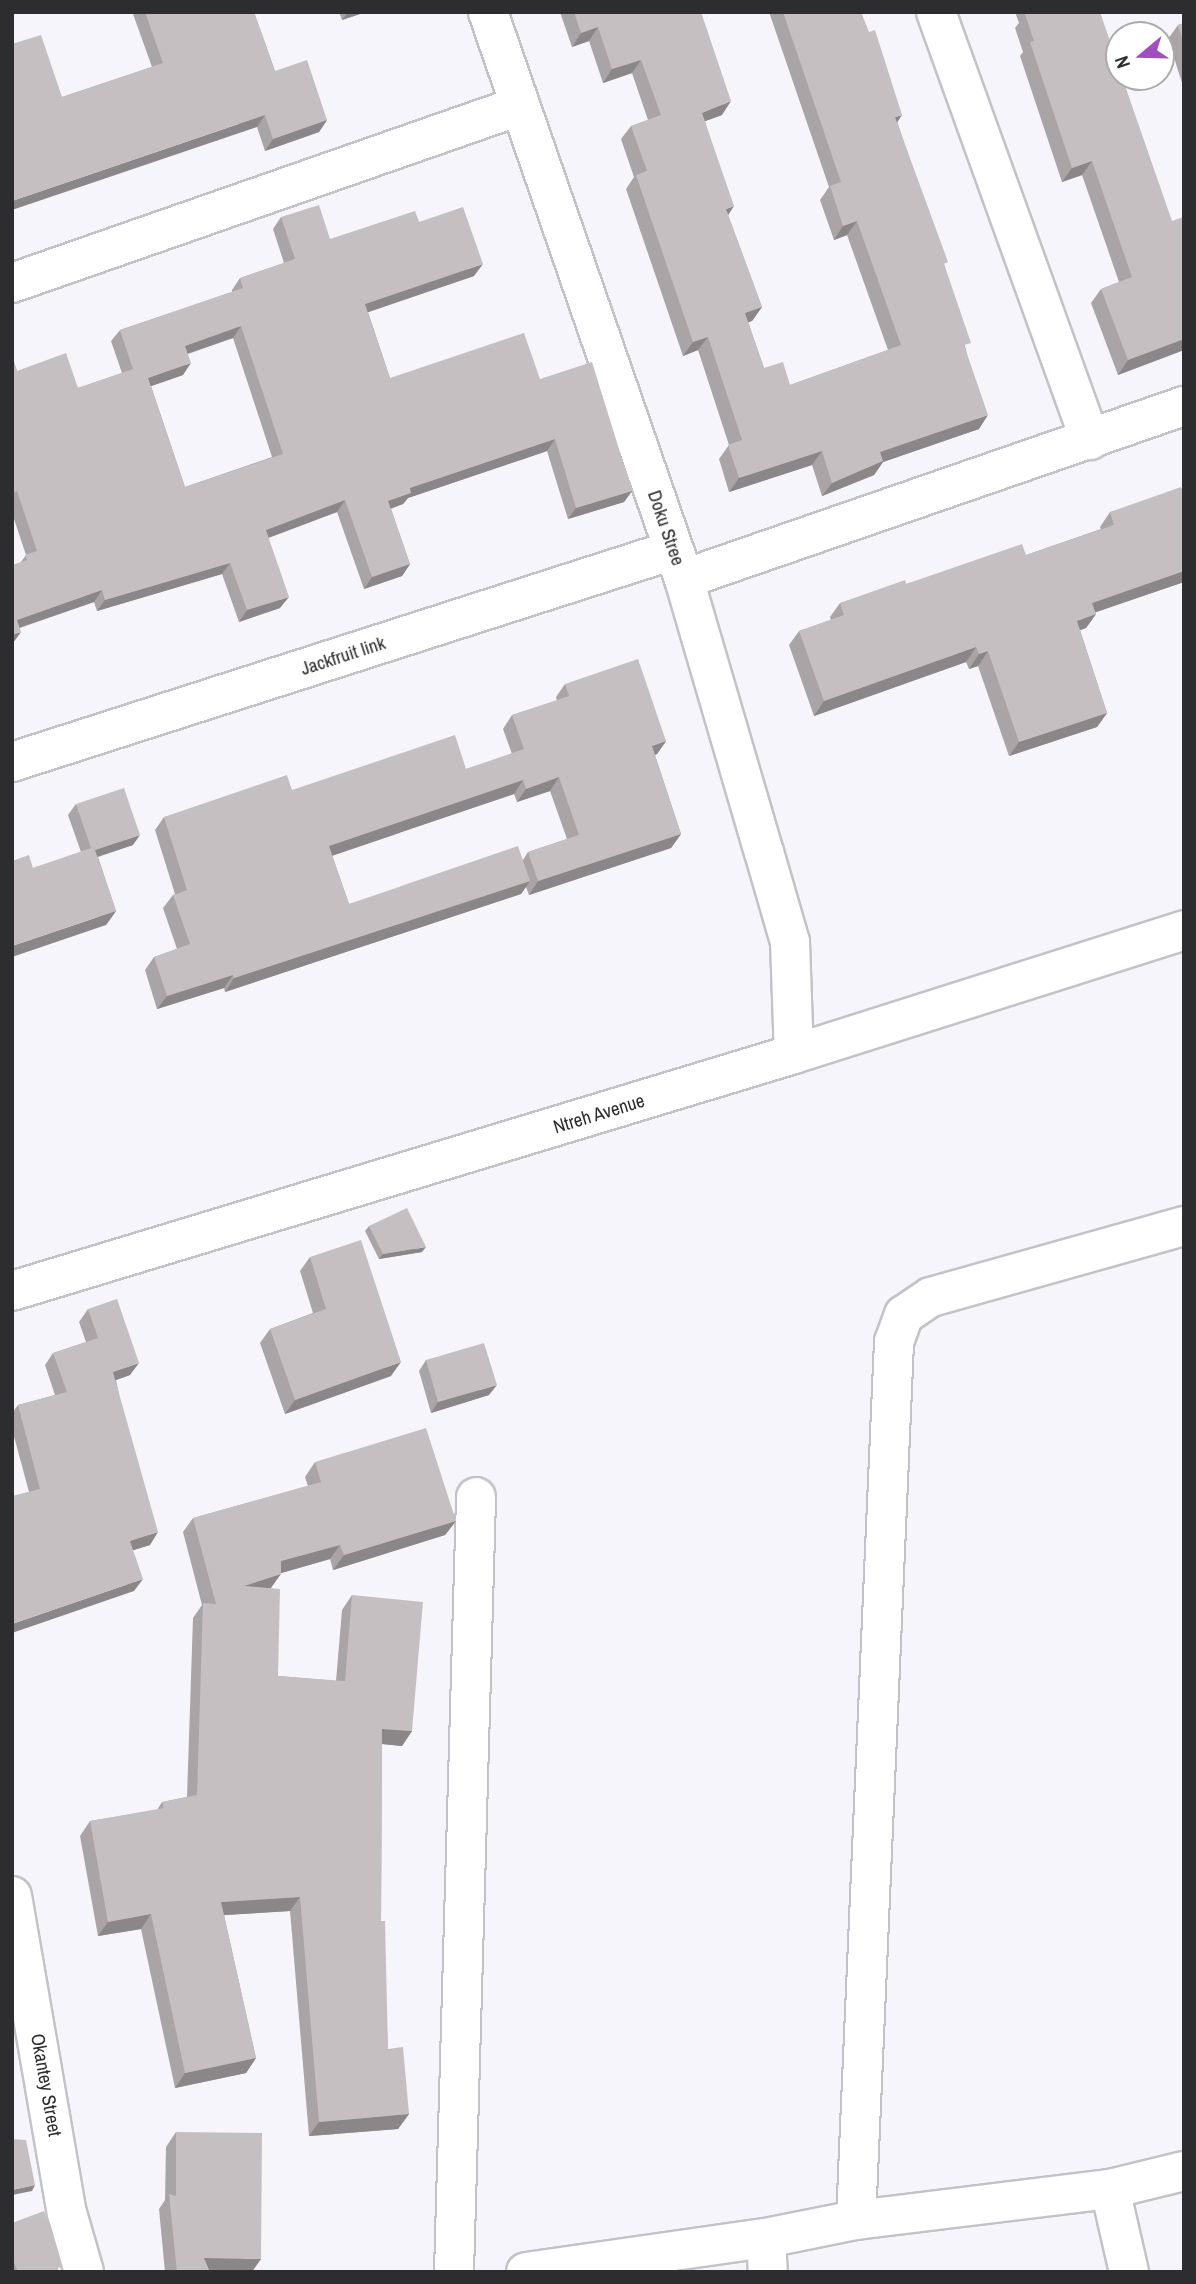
<!DOCTYPE html>
<html>
<head>
<meta charset="utf-8">
<style>
	body { margin:0 }
	#map { position:relative; width:1196px; height:2284px; overflow:hidden; background:#f5f5fb; font-family:"Archivo Narrow",sans-serif }
	div>[style] { position:absolute }
	.roads { filter:drop-shadow(2px 0 #c2c2c8) drop-shadow(-2px 0 #c2c2c8) drop-shadow(0 2px #c2c2c8) drop-shadow(0 -2px #c2c2c8) }
	.minor>* { height:38px; margin:-19px; padding:0 19px; transform-origin:19px; border-radius:19px; background:#fff }
	.wall>* { inset:0; background:#aaa4a6 }
	.shaded-wall>* { inset:0; background:#8b8687 }
	.building>* { inset:0; background:#c6bfc1 }
	span { translate:-50% -50%; white-space:nowrap; text-align:center; line-height:1.15; -webkit-text-stroke:6px #fff; paint-order:stroke }
	.street-label { font-size:19px; color:#2d2d2f }
	.frame { position:absolute; inset:0; border:14px solid #2d2d2f; pointer-events:none }
	.north { position:absolute; left:1105px; top:21px; width:70px; height:70px; box-sizing:border-box; background:#fff; border:2px solid #ababac; border-radius:50%; rotate:251deg; font-size:19px; font-weight:700; line-height:28px; text-align:center; color:#2d2d2f }
	.north::after { content:''; display:block; margin:auto; width:24px; height:32px; background:#a14fbf; clip-path:polygon(50% 0,100% 100%,50% 72%,0 100%) }
</style>
</head>
<body>
<div id="map">
	<div class="roads">
		<div class="minor">
			<i style="left:488px;top:12px;width:600px;rotate:70.93deg"></i>
			<i style="left:684px;top:579px;width:284px;rotate:73.7deg"></i>
			<i style="left:764px;top:852px;width:94px;rotate:73.9deg"></i>
			<i style="left:790px;top:942px;width:112px;rotate:88deg"></i>
			<i style="left:936px;top:12px;width:455px;rotate:70.2deg"></i>
			<i style="left:12px;top:283px;width:537px;rotate:-19.24deg"></i>
			<i style="left:684px;top:579px;width:529px;rotate:-19.09deg"></i>
			<i style="left:12px;top:762px;width:694px;rotate:-17.78deg"></i>
			<i style="left:12px;top:1291px;width:817px;rotate:-16.86deg"></i>
			<i style="left:794px;top:1054px;width:409px;rotate:-17.6deg"></i>
			<i style="left:12px;top:1896px;width:322px;rotate:80.2deg"></i>
			<i style="left:67px;top:2213px;width:61px;rotate:73.9deg"></i>
			<i style="left:1110px;top:2189px;width:85px;rotate:77.1deg"></i>
			<i style="left:856px;top:2220px;width:879px;rotate:-87.52deg"></i>
			<i style="left:894px;top:1342px;width:29px;rotate:-70deg"></i>
			<i style="left:904px;top:1315px;width:32px;rotate:-34deg"></i>
			<i style="left:931px;top:1297px;width:263px;rotate:-15.7deg"></i>
			<i style="left:766px;top:2238px;width:34px;rotate:87deg"></i>
			<i style="left:454px;top:2272px;width:775px;rotate:-88.37deg"></i>
			<i style="left:526px;top:2272px;width:242px;rotate:-8.1deg"></i>
			<i style="left:766px;top:2238px;width:92px;rotate:-11.3deg"></i>
			<i style="left:856px;top:2220px;width:256px;rotate:-7deg"></i>
			<i style="left:1110px;top:2189px;width:76px;rotate:-13.7deg"></i>
		</div>
	</div>
	<div class="wall">
		<i style="clip-path:polygon(134px 12px,254px 12px,275px 71px,327px 120px,319px 132px,265px 151px,257px 127px,62px 97px,152px 67px,133px 14px)"></i>
		<i style="clip-path:polygon(339px 12px,366px 12px,342px 20px)"></i>
		<i style="clip-path:polygon(560px 12px,701px 12px,722px 115px,705px 121px,728px 215px,762px 307px,752px 321px,748px 322px,764px 368px,790px 385px,888px 350px,847px 235px,834px 240px,820px 200px,829px 187px,769px 12px,861px 12px,945px 267px,966px 350px,979px 429px,883px 462px,874px 475px,822px 496px,812px 465px,729px 492px,719px 459px,729px 445px,698px 350px,683px 356px,626px 189px,634px 177px,621px 139px,631px 126px,648px 120px,632px 73px,603px 83px,589px 41px,572px 47px)"></i>
		<i style="clip-path:polygon(1015px 12px,1100px 12px,1184px 350px,1118px 375px,1091px 303px,1101px 289px,1119px 282px,1082px 175px,1062px 182px,1020px 56px,1023px 52px,1015px 28px,1019px 23px)"></i>
		<i style="clip-path:polygon(1184px 23px,1184px 89px,1168px 39px,1178px 25px)"></i>
		<i style="clip-path:polygon(evenodd,281px 217px,330px 239px,419px 222px,474px 276px,368px 312px,390px 378px,540px 379px,632px 491px,624px 502px,568px 519px,547px 451px,408px 498px,403px 504px,391px 509px,410px 564px,402px 576px,364px 589px,337px 512px,268px 538px,280px 608px,239px 622px,222px 574px,97px 611px,94px 602px,20px 628px,13px 643px,21px 562px,26px 555px,12px 513px,12px 356px,17px 371px,78px 388px,122px 373px,111px 341px,120px 330px,232px 292px,232px 290px,240px 278px,284px 263px,273px 229px,281px 217px,233px 338px,272px 457px,185px 487px,151px 386px,183px 375px,188px 354px,233px 338px)"></i>
		<i style="clip-path:polygon(1184px 494px,1184px 582px,1095px 612px,1096px 614px,1086px 628px,1080px 630px,1107px 713px,1097px 727px,1009px 756px,978px 666px,969px 669px,966px 662px,814px 716px,789px 645px,799px 631px,831px 620px,830px 617px,840px 603px,906px 584px,1026px 555px,1101px 529px,1100px 527px,1110px 512px)"></i>
		<i style="clip-path:polygon(evenodd,565px 684px,666px 741px,657px 754px,655px 755px,681px 834px,671px 848px,529px 895px,526px 887px,521px 894px,225px 992px,224px 988px,157px 1009px,145px 970px,154px 957px,177px 949px,163px 908px,173px 895px,175px 894px,155px 830px,164px 817px,292px 790px,466px 769px,512px 754px,503px 729px,512px 715px,557px 701px,556px 697px,565px 684px,550px 791px,567px 839px,528px 852px,523px 860px,349px 904px,332px 855px,514px 794px,517px 802px,550px 791px)"></i>
		<i style="clip-path:polygon(76px 804px,133px 845px,98px 857px,116px 911px,106px 925px,33px 868px,81px 852px,68px 815px)"></i>
		<i style="clip-path:polygon(369px 1226px,422px 1252px,379px 1259px,365px 1231px)"></i>
		<i style="clip-path:polygon(310px 1257px,391px 1376px,285px 1414px,260px 1343px,270px 1329px,313px 1313px,300px 1271px)"></i>
		<i style="clip-path:polygon(88px 1309px,130px 1375px,116px 1380px,150px 1545px,133px 1550px,134px 1591px,29px 1492px,12px 1429px,12px 1413px,18px 1405px,55px 1395px,45px 1365px,53px 1353px,86px 1342px,79px 1322px)"></i>
		<i style="clip-path:polygon(426px 1360px,489px 1395px,431px 1413px,419px 1371px)"></i>
		<i style="clip-path:polygon(315px 1462px,456px 1521px,445px 1535px,333px 1570px,330px 1559px,281px 1573px,271px 1588px,278px 1676px,336px 1681px,342px 1610px,352px 1595px,412px 1731px,402px 1746px,382px 1744px,381px 1921px,388px 2049px,409px 2114px,398px 2129px,309px 2136px,290px 1911px,224px 1915px,256px 2058px,246px 2073px,175px 2088px,141px 1929px,98px 1936px,80px 1836px,90px 1821px,157px 1810px,162px 1802px,187px 1797px,193px 1618px,202px 1605px,183px 1532px,193px 1518px,308px 1486px,305px 1477px)"></i>
		<i style="clip-path:polygon(176px 2132px,252px 2272px,165px 2272px,159px 2209px,165px 2200px,166px 2147px)"></i>
		<i style="clip-path:polygon(12px 2223px,59px 2271px,59px 2272px,12px 2272px)"></i>
	</div>
	<div class="shaded-wall">
		<i style="clip-path:polygon(348px 12px,366px 12px,342px 20px)"></i>
		<i style="clip-path:polygon(598px 27px,589px 41px,572px 47px,581px 33px)"></i>
		<i style="clip-path:polygon(641px 60px,632px 73px,603px 83px,612px 69px)"></i>
		<i style="clip-path:polygon(731px 101px,722px 115px,692px 126px,702px 113px)"></i>
		<i style="clip-path:polygon(265px 115px,257px 127px,12px 210px,12px 201px)"></i>
		<i style="clip-path:polygon(902px 115px,893px 129px,895px 117px)"></i>
		<i style="clip-path:polygon(327px 120px,319px 132px,265px 151px,273px 139px)"></i>
		<i style="clip-path:polygon(1092px 161px,1082px 175px,1062px 182px,1072px 168px)"></i>
		<i style="clip-path:polygon(734px 206px,725px 220px,726px 209px)"></i>
		<i style="clip-path:polygon(857px 221px,847px 235px,834px 240px,843px 226px)"></i>
		<i style="clip-path:polygon(483px 264px,474px 276px,357px 316px,365px 304px)"></i>
		<i style="clip-path:polygon(762px 307px,752px 321px,735px 327px,745px 313px)"></i>
		<i style="clip-path:polygon(241px 326px,233px 338px,177px 357px,185px 346px)"></i>
		<i style="clip-path:polygon(708px 337px,698px 350px,683px 356px,693px 342px)"></i>
		<i style="clip-path:polygon(1184px 339px,1184px 350px,1118px 375px,1128px 360px)"></i>
		<i style="clip-path:polygon(191px 363px,183px 375px,140px 390px,148px 378px)"></i>
		<i style="clip-path:polygon(988px 415px,979px 429px,883px 462px,874px 475px,822px 496px,832px 483px,880px 452px)"></i>
		<i style="clip-path:polygon(555px 439px,547px 451px,408px 498px,403px 504px,380px 512px,388px 501px,410px 488px)"></i>
		<i style="clip-path:polygon(822px 451px,812px 465px,729px 492px,739px 478px)"></i>
		<i style="clip-path:polygon(632px 491px,624px 502px,568px 519px,576px 508px)"></i>
		<i style="clip-path:polygon(345px 500px,337px 512px,257px 542px,266px 530px)"></i>
		<i style="clip-path:polygon(230px 563px,222px 574px,97px 611px,105px 600px)"></i>
		<i style="clip-path:polygon(410px 564px,402px 576px,364px 589px,372px 577px)"></i>
		<i style="clip-path:polygon(1184px 571px,1184px 582px,1082px 617px,1092px 603px)"></i>
		<i style="clip-path:polygon(102px 590px,94px 602px,12px 630px,17px 620px)"></i>
		<i style="clip-path:polygon(289px 597px,280px 608px,239px 622px,247px 610px)"></i>
		<i style="clip-path:polygon(1096px 614px,1086px 628px,1067px 635px,1077px 621px)"></i>
		<i style="clip-path:polygon(21px 632px,13px 643px,12px 644px,12px 635px)"></i>
		<i style="clip-path:polygon(976px 647px,966px 662px,814px 716px,824px 701px)"></i>
		<i style="clip-path:polygon(988px 651px,978px 666px,969px 669px,979px 654px)"></i>
		<i style="clip-path:polygon(1107px 713px,1097px 727px,1009px 756px,1019px 742px)"></i>
		<i style="clip-path:polygon(666px 741px,657px 754px,642px 759px,652px 746px)"></i>
		<i style="clip-path:polygon(559px 777px,550px 791px,517px 802px,526px 789px)"></i>
		<i style="clip-path:polygon(523px 780px,514px 794px,320px 860px,329px 846px)"></i>
		<i style="clip-path:polygon(681px 834px,671px 848px,529px 895px,538px 881px)"></i>
		<i style="clip-path:polygon(140px 835px,133px 845px,84px 861px,92px 851px)"></i>
		<i style="clip-path:polygon(530px 881px,521px 894px,225px 992px,234px 978px)"></i>
		<i style="clip-path:polygon(116px 911px,106px 925px,12px 957px,12px 946px)"></i>
		<i style="clip-path:polygon(233px 975px,224px 988px,157px 1009px,167px 996px)"></i>
		<i style="clip-path:polygon(426px 1247px,422px 1252px,379px 1259px,383px 1254px)"></i>
		<i style="clip-path:polygon(401px 1362px,391px 1376px,285px 1414px,295px 1400px)"></i>
		<i style="clip-path:polygon(139px 1363px,130px 1375px,105px 1384px,113px 1372px)"></i>
		<i style="clip-path:polygon(497px 1385px,489px 1395px,431px 1413px,438px 1402px)"></i>
		<i style="clip-path:polygon(456px 1521px,445px 1535px,333px 1570px,344px 1555px)"></i>
		<i style="clip-path:polygon(158px 1532px,150px 1545px,121px 1554px,130px 1541px)"></i>
		<i style="clip-path:polygon(340px 1545px,330px 1559px,271px 1576px,281px 1561px)"></i>
		<i style="clip-path:polygon(281px 1574px,270px 1589px,244px 1586px)"></i>
		<i style="clip-path:polygon(143px 1579px,134px 1591px,12px 1633px,12px 1624px)"></i>
		<i style="clip-path:polygon(382px 1729px,412px 1731px,402px 1746px,372px 1743px)"></i>
		<i style="clip-path:polygon(300px 1897px,290px 1911px,211px 1916px,221px 1902px)"></i>
		<i style="clip-path:polygon(151px 1914px,141px 1929px,98px 1936px,108px 1922px)"></i>
		<i style="clip-path:polygon(256px 2058px,246px 2073px,175px 2088px,185px 2073px)"></i>
		<i style="clip-path:polygon(409px 2114px,398px 2129px,309px 2136px,319px 2122px)"></i>
		<i style="clip-path:polygon(35px 2185px,32px 2191px,12px 2195px,12px 2190px)"></i>
		<i style="clip-path:polygon(204px 2258px,261px 2259px,252px 2272px,195px 2272px)"></i>
	</div>
	<div class="building">
		<i style="clip-path:polygon(145px 12px,254px 12px,275px 71px,307px 60px,327px 120px,273px 139px,265px 115px,12px 201px,12px 44px,41px 35px,62px 97px,163px 63px)"></i>
		<i style="clip-path:polygon(574px 12px,701px 12px,731px 101px,702px 113px,734px 206px,726px 209px,762px 307px,745px 313px,764px 368px,783px 362px,790px 385px,901px 345px,857px 221px,843px 226px,830px 186px,841px 182px,783px 12px,861px 12px,869px 32px,875px 30px,902px 115px,895px 117px,948px 262px,944px 264px,971px 343px,964px 345px,988px 415px,880px 452px,883px 461px,832px 483px,822px 451px,739px 478px,728px 445px,742px 440px,708px 337px,693px 342px,636px 175px,647px 171px,631px 126px,661px 115px,641px 60px,612px 69px,598px 27px,581px 33px)"></i>
		<i style="clip-path:polygon(1030px 12px,1100px 12px,1119px 67px,1119px 77px,1122px 77px,1172px 221px,1183px 217px,1184px 221px,1184px 339px,1128px 360px,1101px 289px,1132px 277px,1092px 161px,1072px 168px,1030px 42px,1034px 41px,1025px 14px)"></i>
		<i style="clip-path:polygon(1184px 23px,1184px 45px,1178px 25px)"></i>
		<i style="clip-path:polygon(evenodd,319px 205px,330px 239px,415px 211px,419px 222px,463px 207px,483px 264px,365px 304px,390px 378px,524px 333px,540px 379px,592px 362px,632px 491px,576px 508px,555px 439px,410px 488px,411px 493px,388px 501px,410px 564px,372px 577px,345px 500px,266px 530px,289px 597px,247px 610px,230px 563px,105px 600px,102px 590px,17px 620px,21px 632px,12px 635px,12px 565px,27px 560px,25px 555px,37px 551px,17px 491px,12px 493px,12px 356px,17px 371px,66px 353px,78px 388px,133px 369px,120px 330px,243px 288px,240px 278px,295px 259px,281px 217px,319px 205px,241px 326px,283px 454px,185px 487px,148px 378px,191px 363px,185px 346px,241px 326px)"></i>
		<i style="clip-path:polygon(1181px 487px,1184px 494px,1184px 571px,1092px 603px,1096px 614px,1077px 621px,1107px 713px,1019px 742px,988px 651px,979px 654px,976px 647px,824px 701px,799px 631px,844px 615px,840px 603px,905px 580px,906px 584px,1022px 544px,1026px 555px,1114px 525px,1110px 512px)"></i>
		<i style="clip-path:polygon(638px 659px,666px 741px,652px 746px,681px 834px,538px 881px,528px 852px,579px 835px,559px 777px,526px 789px,523px 780px,329px 846px,349px 904px,518px 846px,530px 881px,234px 978px,233px 975px,167px 996px,154px 957px,190px 944px,173px 895px,187px 890px,164px 817px,287px 775px,292px 790px,455px 735px,466px 769px,524px 749px,512px 715px,569px 696px,565px 684px)"></i>
		<i style="clip-path:polygon(124px 788px,140px 835px,95px 850px,94px 847px,91px 848px,76px 804px)"></i>
		<i style="clip-path:polygon(94px 847px,116px 911px,12px 946px,12px 861px,29px 855px,33px 868px)"></i>
		<i style="clip-path:polygon(407px 1208px,426px 1247px,383px 1254px,369px 1226px)"></i>
		<i style="clip-path:polygon(361px 1240px,401px 1362px,295px 1400px,270px 1329px,326px 1309px,310px 1257px)"></i>
		<i style="clip-path:polygon(117px 1299px,139px 1363px,113px 1372px,158px 1532px,130px 1541px,143px 1579px,12px 1624px,12px 1496px,40px 1489px,18px 1405px,67px 1392px,53px 1353px,98px 1338px,88px 1309px)"></i>
		<i style="clip-path:polygon(484px 1343px,497px 1385px,438px 1402px,426px 1360px)"></i>
		<i style="clip-path:polygon(426px 1428px,456px 1521px,344px 1555px,340px 1545px,281px 1561px,281px 1574px,244px 1586px,280px 1589px,278px 1676px,345px 1681px,352px 1595px,423px 1602px,412px 1731px,382px 1729px,381px 1921px,385px 1921px,388px 2049px,403px 2047px,409px 2114px,319px 2122px,300px 1897px,221px 1902px,256px 2058px,185px 2073px,151px 1914px,108px 1922px,90px 1821px,164px 1808px,162px 1802px,197px 1795px,203px 1603px,216px 1604px,193px 1518px,321px 1482px,315px 1462px)"></i>
		<i style="clip-path:polygon(176px 2132px,262px 2133px,261px 2259px,204px 2258px,210px 2272px,177px 2272px,169px 2194px,176px 2196px)"></i>
		<i style="clip-path:polygon(12px 2139px,26px 2140px,35px 2185px,12px 2190px)"></i>
		<i style="clip-path:polygon(44px 2211px,62px 2266px,58px 2268px,59px 2272px,18px 2272px,12px 2258px,12px 2223px)"></i>
	</div>
	<div class="street-label">
		<span style="left:666px;top:528px;rotate:71deg">Doku Stree</span>
		<span style="left:343px;top:656px;rotate:-18deg">Jackfruit link</span>
		<span style="left:599px;top:1114px;rotate:-17deg">Ntreh Avenue</span>
		<span style="left:46px;top:2085px;rotate:80deg">Okantey Street</span>
	</div>
	<div class="frame"></div>
	<div class="north">N</div>
</div>
</body>
</html>
